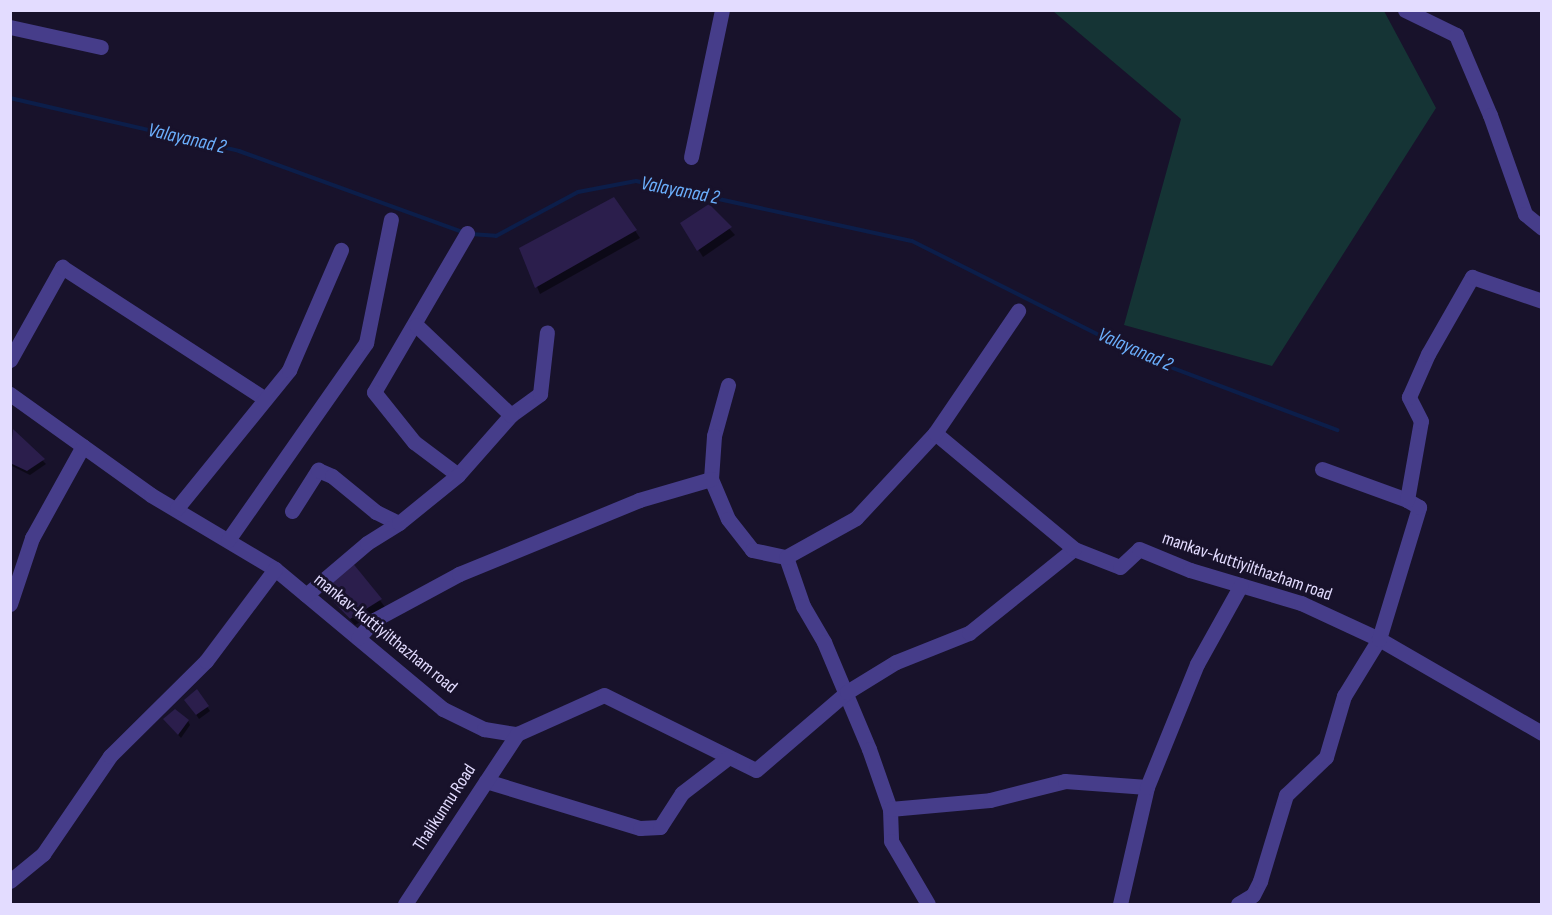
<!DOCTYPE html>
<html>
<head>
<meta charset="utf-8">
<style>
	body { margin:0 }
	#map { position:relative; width:1552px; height:915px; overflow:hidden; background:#18122b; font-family:"Sofia Sans Condensed",sans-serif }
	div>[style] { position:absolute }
	.green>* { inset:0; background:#153435 }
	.shadow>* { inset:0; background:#0007 }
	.stream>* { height:4px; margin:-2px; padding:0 2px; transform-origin:2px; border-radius:2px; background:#0c1e4a }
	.building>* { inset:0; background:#2b1e4c }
	.minor>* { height:15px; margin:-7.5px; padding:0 7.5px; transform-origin:7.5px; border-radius:7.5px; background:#463d8a }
	.tertiary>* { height:15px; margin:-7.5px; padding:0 7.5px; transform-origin:7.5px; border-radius:7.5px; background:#463d8a }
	span { translate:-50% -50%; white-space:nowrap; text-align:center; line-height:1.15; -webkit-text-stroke:6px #18122b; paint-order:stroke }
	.street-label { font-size:18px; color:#e3dcff }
	.water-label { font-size:20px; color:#6baffd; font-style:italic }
	.frame { position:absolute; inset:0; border:12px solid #e3dcff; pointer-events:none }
</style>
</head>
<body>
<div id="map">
	<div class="green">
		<i style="clip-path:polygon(1053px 11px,1384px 11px,1436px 108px,1272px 366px,1124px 325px,1181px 119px)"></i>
	</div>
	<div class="shadow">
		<i style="clip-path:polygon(614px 199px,640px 238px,540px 294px,521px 248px)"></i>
		<i style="clip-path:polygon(709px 206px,735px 235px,703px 257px,682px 223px)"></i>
		<i style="clip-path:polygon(13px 431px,46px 464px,30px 475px,10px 465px)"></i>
		<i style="clip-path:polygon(351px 563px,385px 607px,355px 625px,324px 590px)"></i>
		<i style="clip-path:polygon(197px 691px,210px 711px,199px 719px,189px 704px)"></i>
		<i style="clip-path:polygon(165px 720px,188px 721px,190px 725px,181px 738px)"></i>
	</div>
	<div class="stream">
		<i style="left:10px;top:98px;width:235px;rotate:13deg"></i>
		<i style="left:239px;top:151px;width:238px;rotate:19.9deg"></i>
		<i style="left:470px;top:234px;width:26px;rotate:4deg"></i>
		<i style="left:496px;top:236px;width:93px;rotate:-28.2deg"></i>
		<i style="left:578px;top:192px;width:59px;rotate:-10.7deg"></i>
		<i style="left:636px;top:181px;width:282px;rotate:12.3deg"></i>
		<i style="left:912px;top:241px;width:256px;rotate:26.7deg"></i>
		<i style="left:1141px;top:356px;width:210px;rotate:20.7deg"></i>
	</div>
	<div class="building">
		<i style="clip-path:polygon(614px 197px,637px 230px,535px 288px,519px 248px)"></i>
		<i style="clip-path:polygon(709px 204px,732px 227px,697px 251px,680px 223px)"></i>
		<i style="clip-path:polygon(13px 429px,45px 459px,27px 471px,10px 463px)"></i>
		<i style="clip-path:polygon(351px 561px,382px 599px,350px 619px,322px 590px)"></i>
		<i style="clip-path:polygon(197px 689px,209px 706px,196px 715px,184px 700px)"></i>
		<i style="clip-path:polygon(175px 709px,189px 720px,178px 735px,163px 719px)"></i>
	</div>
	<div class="minor">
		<i style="left:1405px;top:10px;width:57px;rotate:26.1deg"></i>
		<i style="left:1456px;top:35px;width:87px;rotate:67deg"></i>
		<i style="left:1490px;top:115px;width:105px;rotate:70.5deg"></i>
		<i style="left:1525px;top:214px;width:22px;rotate:39deg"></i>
		<i style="left:10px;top:27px;width:93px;rotate:12.4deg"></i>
		<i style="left:691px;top:157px;width:150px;rotate:-78.1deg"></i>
		<i style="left:467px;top:233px;width:184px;rotate:120.3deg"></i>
		<i style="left:374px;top:392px;width:64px;rotate:51.3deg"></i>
		<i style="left:414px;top:442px;width:55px;rotate:36.9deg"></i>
		<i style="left:458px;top:475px;width:80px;rotate:-48.5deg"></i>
		<i style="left:511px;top:415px;width:36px;rotate:-36deg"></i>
		<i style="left:540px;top:394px;width:62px;rotate:-83.6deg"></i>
		<i style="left:416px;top:325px;width:131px;rotate:43.5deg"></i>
		<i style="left:10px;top:360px;width:107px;rotate:-60.8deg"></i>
		<i style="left:62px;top:267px;width:242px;rotate:33deg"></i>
		<i style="left:728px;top:385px;width:53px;rotate:105.4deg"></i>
		<i style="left:714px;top:436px;width:43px;rotate:94deg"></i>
		<i style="left:711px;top:479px;width:43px;rotate:67deg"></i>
		<i style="left:728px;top:519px;width:39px;rotate:52deg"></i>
		<i style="left:752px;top:550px;width:35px;rotate:12deg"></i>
		<i style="left:786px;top:557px;width:52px;rotate:70.9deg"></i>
		<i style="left:803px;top:606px;width:42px;rotate:59.7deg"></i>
		<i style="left:824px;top:642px;width:116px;rotate:67.2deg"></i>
		<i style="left:869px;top:749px;width:64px;rotate:70.7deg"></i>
		<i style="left:890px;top:809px;width:32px;rotate:88deg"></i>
		<i style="left:891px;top:841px;width:73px;rotate:59.6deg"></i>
		<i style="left:10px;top:394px;width:173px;rotate:35.6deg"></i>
		<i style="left:151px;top:495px;width:144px;rotate:30.8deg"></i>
		<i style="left:275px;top:569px;width:219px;rotate:39.8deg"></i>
		<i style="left:443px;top:709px;width:46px;rotate:26deg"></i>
		<i style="left:484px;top:729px;width:33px;rotate:9deg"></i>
		<i style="left:517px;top:734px;width:95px;rotate:-24.1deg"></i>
		<i style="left:604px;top:695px;width:169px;rotate:26.3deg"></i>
		<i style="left:756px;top:770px;width:120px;rotate:-40.6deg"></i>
		<i style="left:847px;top:692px;width:57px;rotate:-31.5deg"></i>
		<i style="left:896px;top:662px;width:79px;rotate:-21.7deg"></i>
		<i style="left:969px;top:633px;width:134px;rotate:-38.7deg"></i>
		<i style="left:1074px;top:549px;width:49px;rotate:21.4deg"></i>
		<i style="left:1120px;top:567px;width:26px;rotate:-43deg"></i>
		<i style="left:1139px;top:549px;width:55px;rotate:22.4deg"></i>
		<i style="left:1190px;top:570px;width:116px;rotate:16.6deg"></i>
		<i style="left:1301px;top:603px;width:86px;rotate:24.8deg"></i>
		<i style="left:1379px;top:639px;width:188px;rotate:30deg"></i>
		<i style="left:935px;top:433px;width:181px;rotate:39.8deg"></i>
		<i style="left:1322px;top:469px;width:90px;rotate:20deg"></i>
		<i style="left:177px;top:508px;width:178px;rotate:-50.9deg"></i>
		<i style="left:289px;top:370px;width:131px;rotate:-66.6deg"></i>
		<i style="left:292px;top:511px;width:49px;rotate:-57.6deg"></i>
		<i style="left:318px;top:470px;width:15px;rotate:23deg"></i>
		<i style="left:332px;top:476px;width:57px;rotate:39.3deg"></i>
		<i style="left:376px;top:512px;width:25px;rotate:26deg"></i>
		<i style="left:228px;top:540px;width:241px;rotate:-55deg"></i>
		<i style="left:366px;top:343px;width:126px;rotate:-78.6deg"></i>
		<i style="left:786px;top:557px;width:80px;rotate:-29.1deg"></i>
		<i style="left:856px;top:518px;width:116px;rotate:-47.1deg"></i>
		<i style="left:935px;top:433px;width:148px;rotate:-55.8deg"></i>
		<i style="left:306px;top:595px;width:80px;rotate:-40.4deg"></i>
		<i style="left:367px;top:543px;width:38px;rotate:-32deg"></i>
		<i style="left:399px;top:523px;width:76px;rotate:-39.1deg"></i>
		<i style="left:10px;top:604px;width:70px;rotate:-71.6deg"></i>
		<i style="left:32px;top:538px;width:105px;rotate:-61deg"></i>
		<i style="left:358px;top:638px;width:24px;rotate:-48deg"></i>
		<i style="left:374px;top:620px;width:97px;rotate:-28.4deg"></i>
		<i style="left:459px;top:574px;width:195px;rotate:-22.3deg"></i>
		<i style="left:639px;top:500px;width:75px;rotate:-16.3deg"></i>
		<i style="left:486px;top:781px;width:161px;rotate:17deg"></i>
		<i style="left:640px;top:828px;width:20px;rotate:-3deg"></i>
		<i style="left:660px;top:827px;width:40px;rotate:-57.1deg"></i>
		<i style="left:682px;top:793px;width:59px;rotate:-37.5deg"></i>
		<i style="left:890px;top:809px;width:100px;rotate:-5.1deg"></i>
		<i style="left:990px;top:800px;width:77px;rotate:-14.2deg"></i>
		<i style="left:1065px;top:781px;width:82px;rotate:4.2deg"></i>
		<i style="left:10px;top:881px;width:43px;rotate:-39.3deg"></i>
		<i style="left:43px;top:854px;width:119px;rotate:-55.6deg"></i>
		<i style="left:110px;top:756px;width:135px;rotate:-44.7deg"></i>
		<i style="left:206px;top:661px;width:115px;rotate:-53.1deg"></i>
		<i style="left:1120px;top:904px;width:120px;rotate:-77deg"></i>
		<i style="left:1147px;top:787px;width:133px;rotate:-67.9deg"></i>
		<i style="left:1197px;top:664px;width:90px;rotate:-60.9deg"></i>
		<i style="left:1238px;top:904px;width:17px;rotate:-31deg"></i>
		<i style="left:1253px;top:895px;width:16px;rotate:-63deg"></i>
		<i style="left:1260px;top:881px;width:90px;rotate:-73.2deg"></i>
		<i style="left:1286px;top:795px;width:55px;rotate:-43.5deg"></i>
		<i style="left:1326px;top:757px;width:64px;rotate:-73.6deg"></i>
		<i style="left:1344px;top:696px;width:67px;rotate:-58.4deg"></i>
		<i style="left:1379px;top:639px;width:138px;rotate:-73.1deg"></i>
		<i style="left:1419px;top:507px;width:14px;rotate:-150deg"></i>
		<i style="left:1407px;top:500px;width:80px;rotate:-80deg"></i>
		<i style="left:1421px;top:421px;width:27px;rotate:-117deg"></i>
		<i style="left:1409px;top:397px;width:47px;rotate:-66.2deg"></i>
		<i style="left:1428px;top:354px;width:89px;rotate:-60.3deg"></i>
		<i style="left:1472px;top:277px;width:74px;rotate:18.9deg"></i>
	</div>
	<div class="tertiary">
		<i style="left:405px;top:904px;width:204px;rotate:-56.6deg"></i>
	</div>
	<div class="street-label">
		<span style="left:1247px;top:567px;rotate:19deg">mankav-kuttiyilthazham road</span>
		<span style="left:385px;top:634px;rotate:39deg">mankav-kuttiyilthazham road</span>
		<span style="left:445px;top:808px;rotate:-57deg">Thalikunnu Road</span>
	</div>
	<div class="water-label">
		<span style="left:187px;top:139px;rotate:13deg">Valayanad 2</span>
		<span style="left:680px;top:191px;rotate:11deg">Valayanad 2</span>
		<span style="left:1135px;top:350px;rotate:24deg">Valayanad 2</span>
	</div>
	<div class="frame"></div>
</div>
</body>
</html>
